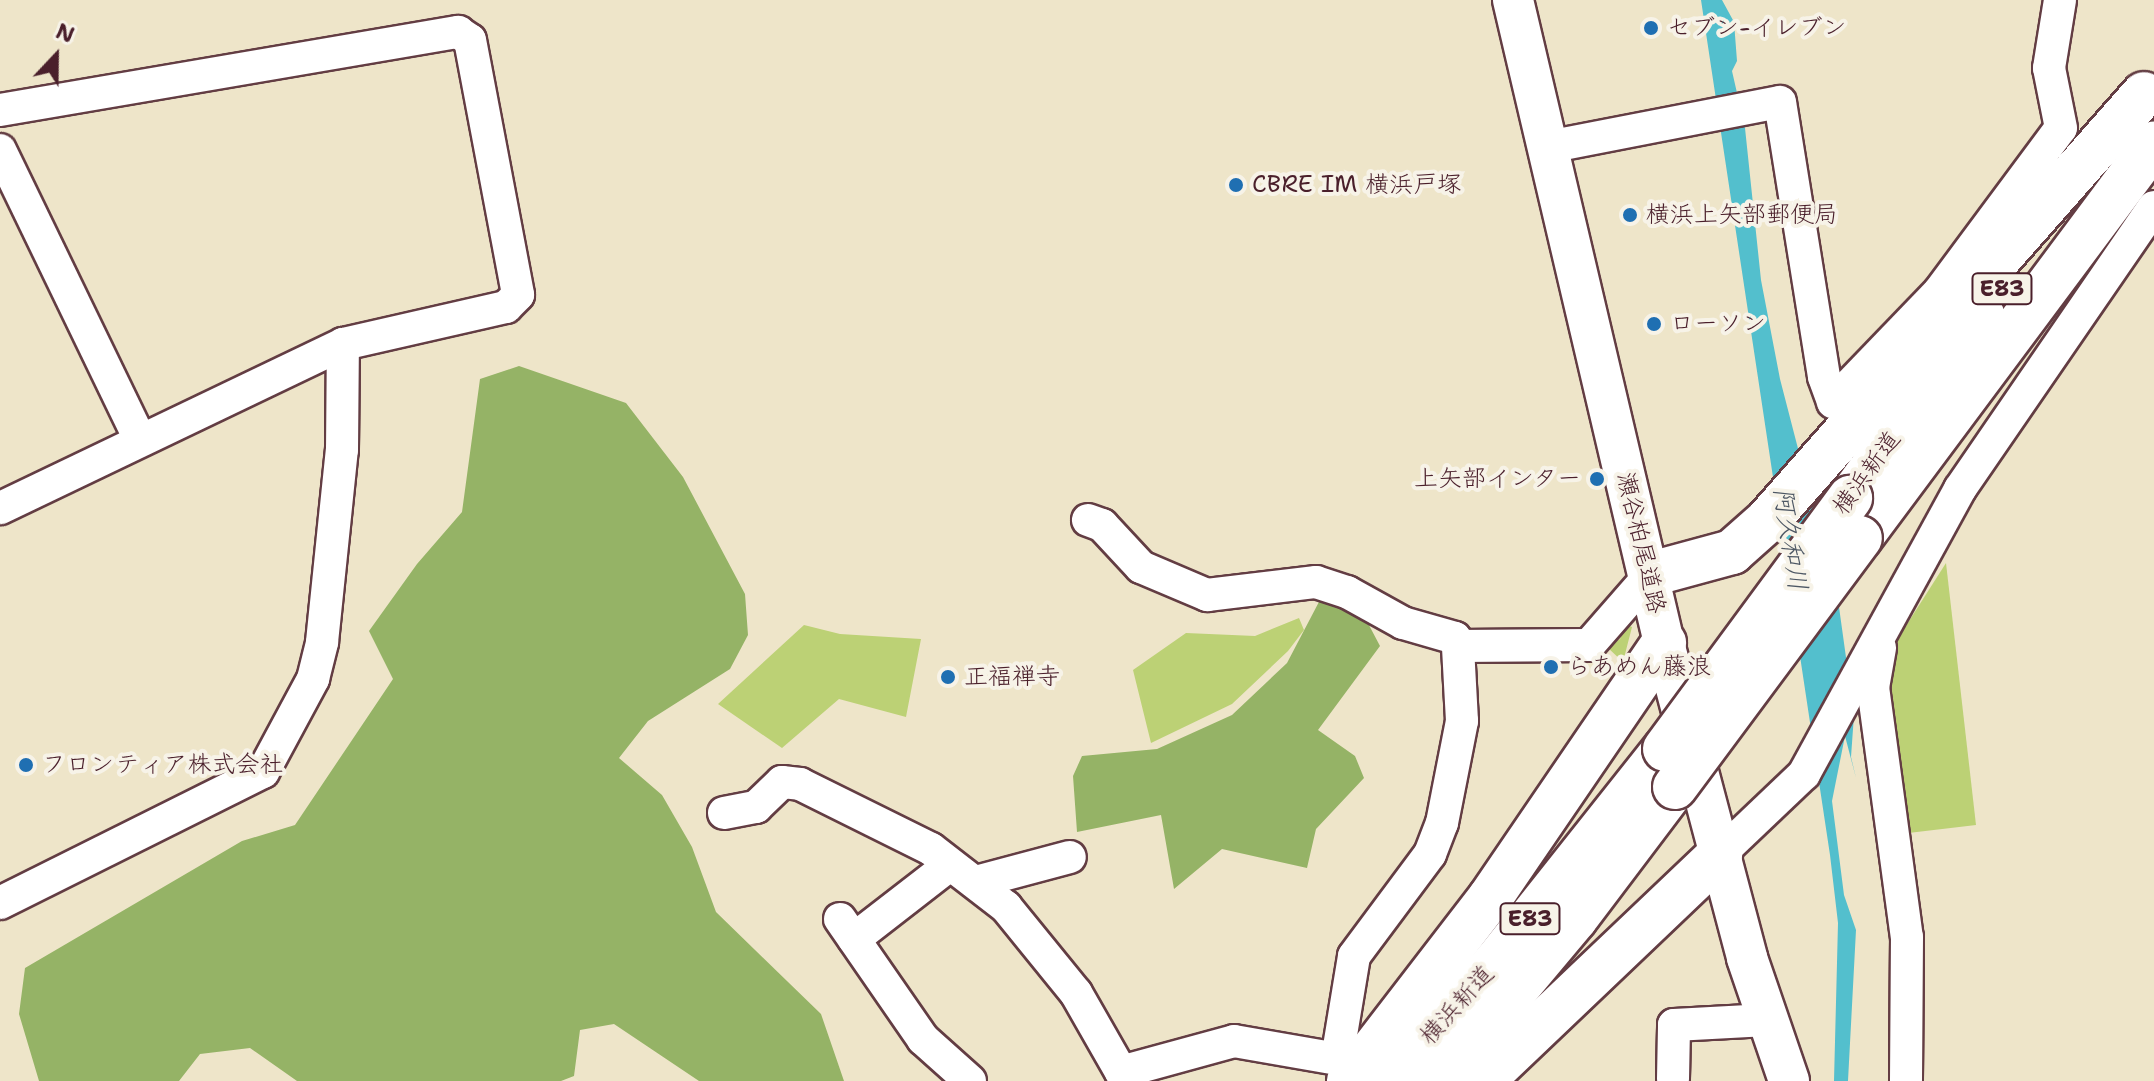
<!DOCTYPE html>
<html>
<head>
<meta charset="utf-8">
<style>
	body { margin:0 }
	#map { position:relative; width:2154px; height:1081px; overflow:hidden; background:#eee5c9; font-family:"Shantell Sans","Klee One",sans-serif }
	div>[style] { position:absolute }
	.green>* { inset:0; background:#bcd175 }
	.forest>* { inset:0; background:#95b366 }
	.water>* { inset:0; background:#53bfcd }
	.roads { filter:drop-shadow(2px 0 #633d43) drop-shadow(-2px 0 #633d43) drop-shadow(0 2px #633d43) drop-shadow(0 -2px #633d43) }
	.minor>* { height:32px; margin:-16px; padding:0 16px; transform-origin:16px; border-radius:16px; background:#fff }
	.major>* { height:40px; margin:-20px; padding:0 20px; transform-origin:20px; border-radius:20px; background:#fff }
	.highway>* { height:44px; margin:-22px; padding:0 22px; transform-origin:22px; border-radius:22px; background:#fff }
	.bridges { filter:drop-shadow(2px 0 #633d43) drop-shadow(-2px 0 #633d43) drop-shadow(0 2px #633d43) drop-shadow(0 -2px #633d43) }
	.highway-bridge>* { height:44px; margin:-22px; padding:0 22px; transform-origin:22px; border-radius:22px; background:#fff }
	.dots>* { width:22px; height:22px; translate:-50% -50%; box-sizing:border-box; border:4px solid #f7f3e8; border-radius:50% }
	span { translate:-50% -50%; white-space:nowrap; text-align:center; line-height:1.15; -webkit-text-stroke:8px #f7f3e8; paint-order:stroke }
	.shield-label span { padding:2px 6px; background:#f7f3e8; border:2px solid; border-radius:6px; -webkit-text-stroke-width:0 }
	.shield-label { font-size:22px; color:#4a1f2b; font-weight:700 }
	.poi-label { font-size:24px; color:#4a1f2b }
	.left { translate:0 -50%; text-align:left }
	.right { translate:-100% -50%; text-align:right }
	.street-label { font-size:24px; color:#4a1f2b }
	.water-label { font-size:26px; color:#4d5764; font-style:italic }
	.north { position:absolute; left:16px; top:16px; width:80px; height:80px; -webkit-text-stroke:6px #f7f3e8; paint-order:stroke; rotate:22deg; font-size:22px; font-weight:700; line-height:32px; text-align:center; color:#4a1f2b }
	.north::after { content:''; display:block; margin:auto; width:28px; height:36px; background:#4a1f2b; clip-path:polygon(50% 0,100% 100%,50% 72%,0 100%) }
</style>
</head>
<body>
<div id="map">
	<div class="green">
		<i style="clip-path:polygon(1946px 563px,1976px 825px,1900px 834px,1885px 682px,1895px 643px)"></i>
		<i style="clip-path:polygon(1299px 618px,1304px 630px,1288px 651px,1232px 704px,1151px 743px,1133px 670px,1186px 633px,1255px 636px)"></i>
		<i style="clip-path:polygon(1624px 624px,1632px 627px,1623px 662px,1607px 647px,1620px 639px)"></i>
		<i style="clip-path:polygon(804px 625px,840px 634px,921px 639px,906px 717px,839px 699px,782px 748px,718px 704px)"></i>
	</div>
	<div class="forest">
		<i style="clip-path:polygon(519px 366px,626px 403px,683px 477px,745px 594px,748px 635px,730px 669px,648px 721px,619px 758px,662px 795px,692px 847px,716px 912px,821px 1014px,844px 1081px,699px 1081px,614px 1024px,580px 1030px,574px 1076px,561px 1081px,297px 1081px,250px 1048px,200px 1054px,179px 1081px,39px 1081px,19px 1014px,25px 968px,242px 841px,295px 825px,393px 679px,369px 631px,417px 564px,462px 512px,480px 379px)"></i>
		<i style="clip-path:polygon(1321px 598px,1361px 610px,1380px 646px,1318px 730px,1355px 756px,1364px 778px,1316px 829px,1307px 868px,1222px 849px,1174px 889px,1161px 815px,1077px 832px,1073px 776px,1082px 756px,1157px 749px,1232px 715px,1287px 663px)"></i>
	</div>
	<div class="water">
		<i style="clip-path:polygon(1701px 0,1722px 0,1734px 22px,1737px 61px,1732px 71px,1745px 128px,1761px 280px,1780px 379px,1839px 607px,1854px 715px,1851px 757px,1856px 778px,1845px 736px,1832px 801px,1844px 895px,1856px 930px,1848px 1081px,1834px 1081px,1838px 923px,1830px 855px)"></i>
	</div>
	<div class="roads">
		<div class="minor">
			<i style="left:0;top:110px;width:465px;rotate:-9.7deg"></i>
			<i style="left:458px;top:32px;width:14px;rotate:34deg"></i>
			<i style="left:470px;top:40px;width:259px;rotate:79.3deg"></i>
			<i style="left:518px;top:295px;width:17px;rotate:135deg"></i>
			<i style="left:506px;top:307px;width:167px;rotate:167.2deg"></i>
			<i style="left:343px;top:344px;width:380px;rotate:154.4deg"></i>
			<i style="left:1548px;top:147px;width:236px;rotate:-11deg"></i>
			<i style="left:1780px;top:102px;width:278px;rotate:80.9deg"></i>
			<i style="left:1824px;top:377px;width:27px;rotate:70deg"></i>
			<i style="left:1833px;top:402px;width:153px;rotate:-46.1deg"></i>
			<i style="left:1939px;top:292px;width:204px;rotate:-53.4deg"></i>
			<i style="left:2061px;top:128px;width:61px;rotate:-101.3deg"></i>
			<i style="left:2049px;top:68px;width:69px;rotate:-80.8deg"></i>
			<i style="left:0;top:150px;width:320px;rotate:64.2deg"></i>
			<i style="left:1088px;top:520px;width:15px;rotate:20deg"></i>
			<i style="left:1102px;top:525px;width:57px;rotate:47.1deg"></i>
			<i style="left:1141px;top:567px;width:72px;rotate:23deg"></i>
			<i style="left:1207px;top:595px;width:110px;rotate:-6.8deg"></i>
			<i style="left:1316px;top:582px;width:33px;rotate:18deg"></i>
			<i style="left:1347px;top:592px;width:64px;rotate:29deg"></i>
			<i style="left:1403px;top:623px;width:54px;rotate:16.1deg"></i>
			<i style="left:1455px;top:638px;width:9px;rotate:69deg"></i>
			<i style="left:1458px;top:646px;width:131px;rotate:-0.4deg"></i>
			<i style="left:1589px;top:645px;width:94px;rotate:-48.9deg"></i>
			<i style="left:1880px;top:648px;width:40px;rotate:100deg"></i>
			<i style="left:1873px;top:687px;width:252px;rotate:82.3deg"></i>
			<i style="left:1907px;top:937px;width:144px;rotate:90.4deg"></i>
			<i style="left:724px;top:813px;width:33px;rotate:-11deg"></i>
			<i style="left:756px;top:807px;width:36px;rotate:-44deg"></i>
			<i style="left:782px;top:782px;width:18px;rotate:6deg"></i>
			<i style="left:800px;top:784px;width:146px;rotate:26.4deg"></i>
			<i style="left:931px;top:849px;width:95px;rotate:37.7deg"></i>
			<i style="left:1006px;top:907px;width:111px;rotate:50.9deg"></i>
			<i style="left:1076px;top:993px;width:91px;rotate:60.3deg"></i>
			<i style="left:1121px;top:1072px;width:117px;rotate:-15.3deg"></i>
			<i style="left:1234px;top:1041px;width:105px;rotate:9.9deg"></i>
			<i style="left:1337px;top:1059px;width:104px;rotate:-80.6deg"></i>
			<i style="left:1354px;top:956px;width:127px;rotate:-53.3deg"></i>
			<i style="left:1430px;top:854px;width:33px;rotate:-69deg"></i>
			<i style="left:1442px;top:823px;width:104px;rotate:-78.9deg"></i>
			<i style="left:1462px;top:721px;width:75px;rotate:-93.1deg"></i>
			<i style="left:1720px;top:854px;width:116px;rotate:-43.6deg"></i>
			<i style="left:1804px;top:774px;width:325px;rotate:-61.3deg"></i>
			<i style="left:1960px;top:489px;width:342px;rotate:-55.5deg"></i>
			<i style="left:976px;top:882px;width:97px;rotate:-14.9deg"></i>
			<i style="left:0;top:903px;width:294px;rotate:-26.5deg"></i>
			<i style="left:263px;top:772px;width:106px;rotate:-61.7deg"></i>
			<i style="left:313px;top:679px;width:38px;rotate:-76deg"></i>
			<i style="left:322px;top:642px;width:193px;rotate:-84.1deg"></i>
			<i style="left:342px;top:450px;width:106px;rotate:-89.5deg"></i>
			<i style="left:840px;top:919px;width:146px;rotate:55.3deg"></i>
			<i style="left:923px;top:1039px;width:63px;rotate:41.8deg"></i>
			<i style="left:854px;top:939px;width:119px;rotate:-37.8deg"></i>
			<i style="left:1673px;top:1079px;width:54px;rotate:-88.9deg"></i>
			<i style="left:1674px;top:1025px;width:93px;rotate:-3.1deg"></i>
		</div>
		<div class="major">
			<i style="left:1513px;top:0;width:660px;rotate:76.78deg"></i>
			<i style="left:1664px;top:643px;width:326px;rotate:75.2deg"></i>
			<i style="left:1747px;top:958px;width:130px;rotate:71.1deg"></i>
		</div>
		<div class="highway">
			<i style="left:1850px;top:498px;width:226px;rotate:-54.2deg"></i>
			<i style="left:1860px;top:538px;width:492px;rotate:-53.3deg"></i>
			<i style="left:1651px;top:574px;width:84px;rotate:-15.2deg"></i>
			<i style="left:1732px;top:552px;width:48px;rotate:-41.6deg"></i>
			<i style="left:1768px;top:520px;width:568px;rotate:-48.57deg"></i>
			<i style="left:1349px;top:1081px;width:231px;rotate:-52.4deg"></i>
			<i style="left:1490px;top:898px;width:309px;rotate:-55.7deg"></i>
			<i style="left:1388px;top:1081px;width:161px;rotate:-47.8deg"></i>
			<i style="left:1496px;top:962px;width:272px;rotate:-51.6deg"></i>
			<i style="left:1439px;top:1081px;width:212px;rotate:-50deg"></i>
			<i style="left:1575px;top:919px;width:166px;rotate:-52.9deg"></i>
			<i style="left:1482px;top:1081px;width:329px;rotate:-43.6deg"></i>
		</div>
	</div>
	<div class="bridges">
		<div class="highway-bridge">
			<i style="left:1665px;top:749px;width:312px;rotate:-53.6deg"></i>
			<i style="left:1675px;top:787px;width:310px;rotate:-53.4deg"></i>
		</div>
	</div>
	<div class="dots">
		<i style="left:1651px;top:28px;background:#1f6fb2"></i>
		<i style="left:1236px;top:185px;background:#1f6fb2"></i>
		<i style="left:1630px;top:215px;background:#1f6fb2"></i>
		<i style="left:1654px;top:324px;background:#1f6fb2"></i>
		<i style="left:1597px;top:479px;background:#1f6fb2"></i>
		<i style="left:1551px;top:667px;background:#1f6fb2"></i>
		<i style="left:948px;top:677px;background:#1f6fb2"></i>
		<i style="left:26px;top:765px;background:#1f6fb2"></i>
	</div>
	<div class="shield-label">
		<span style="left:2002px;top:289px">E83</span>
		<span style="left:1530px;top:919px">E83</span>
	</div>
	<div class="poi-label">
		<span class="left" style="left:1667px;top:28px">セブン-イレブン</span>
		<span class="left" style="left:1252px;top:185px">CBRE IM 横浜戸塚</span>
		<span class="left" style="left:1646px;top:215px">横浜上矢部郵便局</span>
		<span class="left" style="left:1670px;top:324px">ローソン</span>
		<span class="right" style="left:1581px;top:479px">上矢部インター</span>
		<span class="left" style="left:1567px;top:667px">らあめん藤浪</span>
		<span class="left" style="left:964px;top:677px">正福禅寺</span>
		<span class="left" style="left:42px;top:765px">フロンティア株式会社</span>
	</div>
	<div class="street-label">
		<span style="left:1867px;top:473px;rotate:-54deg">横浜新道</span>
		<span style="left:1641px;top:543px;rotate:77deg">瀬谷柏尾道路</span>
		<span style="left:1457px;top:1005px;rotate:-48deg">横浜新道</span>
	</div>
	<div class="water-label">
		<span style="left:1791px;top:539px;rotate:81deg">阿久和川</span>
	</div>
	<div class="north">N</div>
</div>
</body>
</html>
